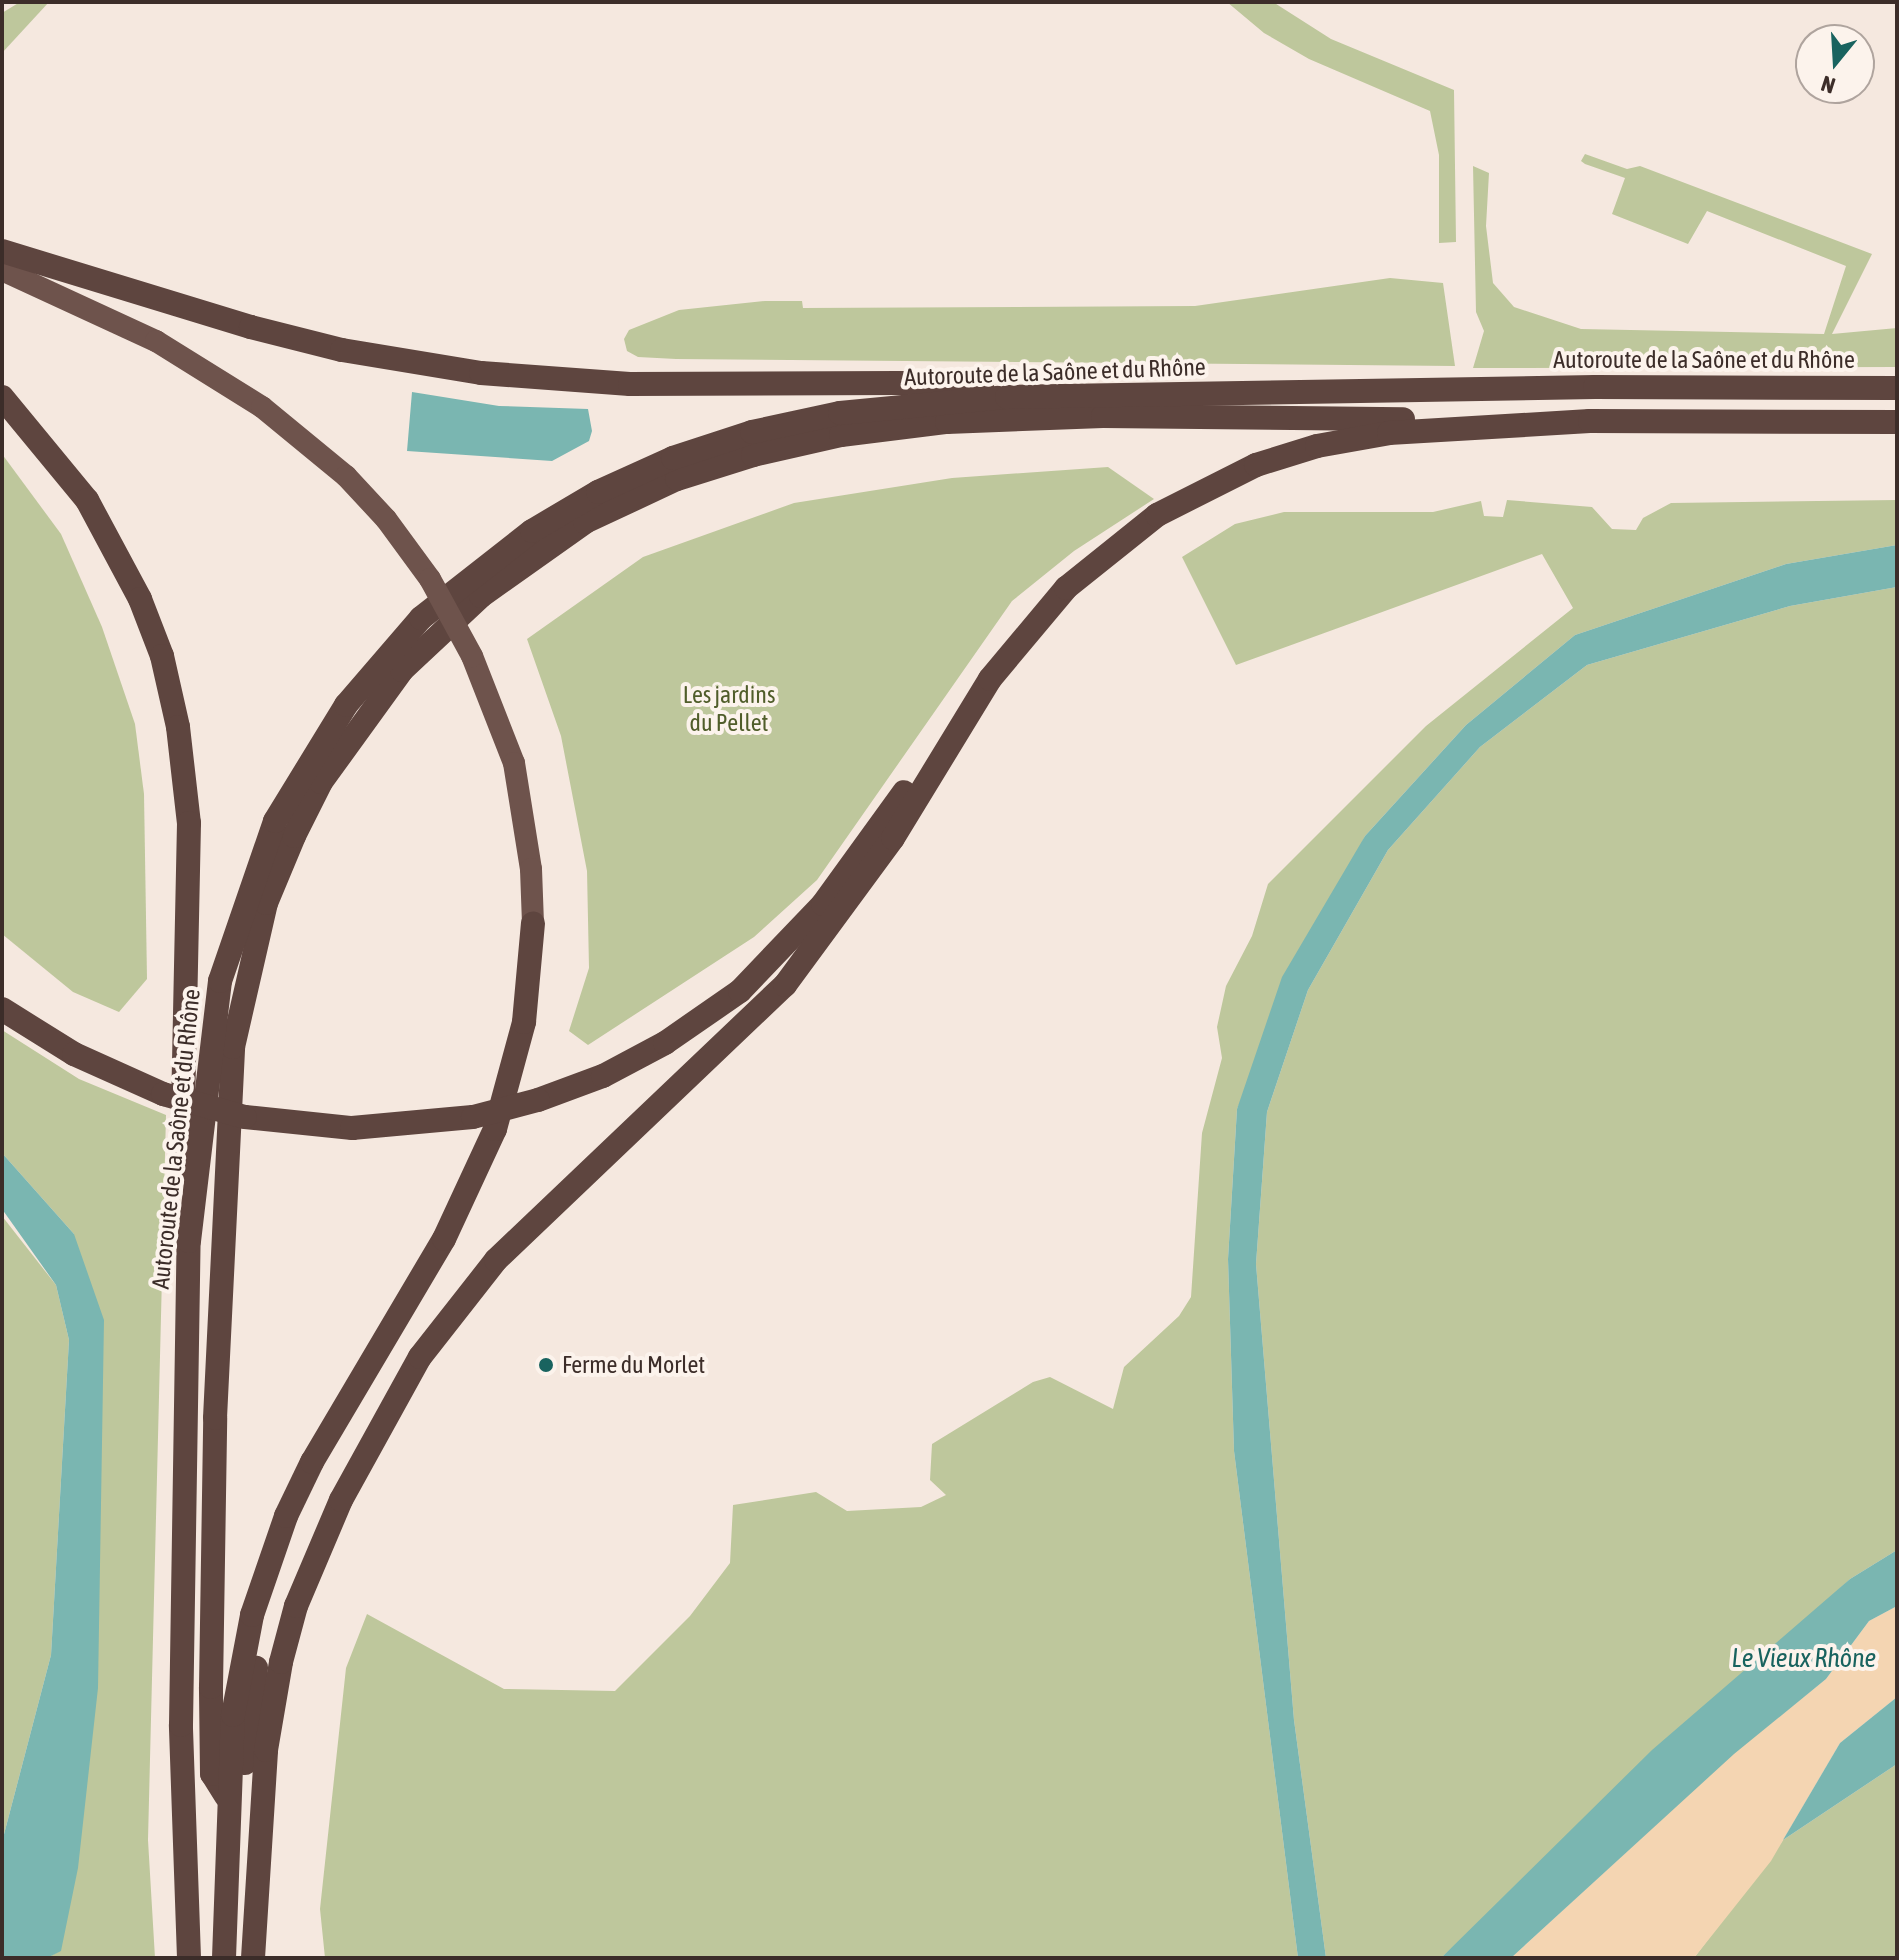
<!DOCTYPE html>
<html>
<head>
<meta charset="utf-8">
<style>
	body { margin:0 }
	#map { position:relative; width:1899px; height:1960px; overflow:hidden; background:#f5e8df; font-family:"Asap Condensed",sans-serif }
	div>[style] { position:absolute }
	.green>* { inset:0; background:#bec79c }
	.sand>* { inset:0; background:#f4d5b2 }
	.water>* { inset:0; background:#7ab6b1 }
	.trunk>* { height:22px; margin:-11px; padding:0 11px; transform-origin:11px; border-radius:11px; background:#6e534c }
	.motorway>* { height:24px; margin:-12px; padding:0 12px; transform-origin:12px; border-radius:12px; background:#5e453f }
	.trunk-bridge>* { height:22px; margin:-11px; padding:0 11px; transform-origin:11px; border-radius:11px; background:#6e534c }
	.motorway-bridge>* { height:24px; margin:-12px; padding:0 12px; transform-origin:12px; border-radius:12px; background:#5e453f }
	.dots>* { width:22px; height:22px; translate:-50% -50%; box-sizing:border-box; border:4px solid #fcf3ec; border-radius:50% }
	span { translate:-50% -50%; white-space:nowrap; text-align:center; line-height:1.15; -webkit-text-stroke:8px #fcf3ec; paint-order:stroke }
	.street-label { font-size:24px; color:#3c2d29 }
	.park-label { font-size:24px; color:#505d2a }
	.poi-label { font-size:24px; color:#3c2d29 }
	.left { translate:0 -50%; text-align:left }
	.water-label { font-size:26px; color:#19635f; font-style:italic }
	.frame { position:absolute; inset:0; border:4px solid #3c2d29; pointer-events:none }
	.north { position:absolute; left:1795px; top:24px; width:80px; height:80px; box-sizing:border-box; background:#fcf3ec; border:2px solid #afa49e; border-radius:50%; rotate:198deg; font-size:22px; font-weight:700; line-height:32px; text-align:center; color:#3c2d29 }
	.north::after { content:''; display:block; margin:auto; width:28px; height:36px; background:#19635f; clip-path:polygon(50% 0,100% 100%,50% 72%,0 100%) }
</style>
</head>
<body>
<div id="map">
	<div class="green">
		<i style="clip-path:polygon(20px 2px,49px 2px,2px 53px,2px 13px)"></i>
		<i style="clip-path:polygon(1227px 2px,1273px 2px,1331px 39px,1454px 90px,1456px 242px,1439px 243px,1439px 155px,1430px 111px,1309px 59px,1264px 33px)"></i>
		<i style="clip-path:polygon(1585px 154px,1627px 169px,1640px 166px,1872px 254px,1832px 334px,1897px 328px,1897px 367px,1473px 368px,1484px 331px,1476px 312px,1473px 166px,1489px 173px,1486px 226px,1493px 283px,1514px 307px,1581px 329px,1824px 334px,1846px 266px,1707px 211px,1688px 244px,1612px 214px,1625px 178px,1585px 164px,1581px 161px)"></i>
		<i style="clip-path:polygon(1390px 278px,1443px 283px,1455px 366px,676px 359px,638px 357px,627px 351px,624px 339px,629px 330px,679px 310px,765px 301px,802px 301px,803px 308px,1195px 306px)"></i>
		<i style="clip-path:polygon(2px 454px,61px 534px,102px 627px,135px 724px,144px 794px,147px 979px,119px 1012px,73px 992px,2px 934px)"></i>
		<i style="clip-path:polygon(1108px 467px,1154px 499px,1074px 551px,1012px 601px,817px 880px,754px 937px,588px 1045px,569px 1031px,589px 968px,587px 871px,561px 736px,527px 639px,643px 557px,794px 503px,952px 478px)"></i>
		<i style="clip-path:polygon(1507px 500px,1592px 507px,1612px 529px,1636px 530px,1643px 518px,1671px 503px,1897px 500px,1897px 545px,1786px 564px,1575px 635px,1466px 725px,1365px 836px,1237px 1109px,1228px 1259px,1234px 1451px,1298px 1958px,325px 1958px,320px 1909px,346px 1668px,367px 1614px,504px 1689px,615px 1691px,690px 1616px,730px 1563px,733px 1505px,816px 1492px,847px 1511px,921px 1507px,946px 1495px,930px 1480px,932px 1444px,1033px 1382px,1050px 1377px,1113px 1409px,1124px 1367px,1179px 1316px,1191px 1297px,1202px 1133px,1222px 1058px,1217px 1027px,1226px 986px,1252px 936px,1268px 884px,1426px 726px,1573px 608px,1542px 554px,1236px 665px,1182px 557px,1235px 524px,1284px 512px,1433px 512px,1481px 501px,1484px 516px,1503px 517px)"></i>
		<i style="clip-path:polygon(1897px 587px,1897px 1550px,1850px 1579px,1441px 1958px,1326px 1958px,1294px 1720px,1256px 1264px,1267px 1112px,1308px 990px,1388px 850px,1480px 747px,1587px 665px,1790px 606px)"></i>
		<i style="clip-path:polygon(2px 1030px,79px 1079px,166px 1115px,148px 1840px,155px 1958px,47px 1958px,61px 1950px,74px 1234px,2px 1153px)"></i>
		<i style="clip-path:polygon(2px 1216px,56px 1285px,69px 1340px,51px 1655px,2px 1842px)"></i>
		<i style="clip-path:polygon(1897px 1764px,1897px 1958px,1694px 1958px,1783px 1840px)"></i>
	</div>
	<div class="sand">
		<i style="clip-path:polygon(1897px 1606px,1897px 1697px,1840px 1743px,1771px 1861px,1694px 1958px,1511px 1958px,1734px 1753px,1826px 1679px,1869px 1621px)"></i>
	</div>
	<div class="water">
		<i style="clip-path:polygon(412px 392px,499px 406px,588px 409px,592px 431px,589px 441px,552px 461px,407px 451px)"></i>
		<i style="clip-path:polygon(1897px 545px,1897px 587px,1790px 606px,1587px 665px,1480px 747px,1388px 850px,1308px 990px,1267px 1112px,1256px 1264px,1294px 1720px,1326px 1958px,1298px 1958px,1234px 1451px,1228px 1259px,1237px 1109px,1282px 977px,1365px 836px,1466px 725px,1575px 635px,1786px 564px)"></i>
		<i style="clip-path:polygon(2px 1153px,74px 1234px,104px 1320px,98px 1688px,78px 1868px,61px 1951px,47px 1958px,2px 1958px,2px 1842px,51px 1655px,69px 1340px,56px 1285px,2px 1209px)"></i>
		<i style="clip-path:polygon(1897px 1550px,1897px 1606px,1869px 1621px,1826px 1679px,1734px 1754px,1511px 1958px,1441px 1958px,1652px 1750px,1850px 1579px)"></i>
		<i style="clip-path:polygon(1897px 1697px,1897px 1764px,1783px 1840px,1840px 1743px)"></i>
	</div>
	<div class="trunk">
		<i style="left:2px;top:270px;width:170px;rotate:24.8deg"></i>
		<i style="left:156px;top:341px;width:125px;rotate:31.9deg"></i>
		<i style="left:262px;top:407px;width:109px;rotate:39.4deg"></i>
		<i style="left:346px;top:476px;width:59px;rotate:47.1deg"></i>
		<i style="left:386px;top:519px;width:74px;rotate:53.7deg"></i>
		<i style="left:472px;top:656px;width:115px;rotate:68.6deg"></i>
		<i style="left:514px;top:763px;width:107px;rotate:80.9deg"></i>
		<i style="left:531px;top:869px;width:54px;rotate:87.9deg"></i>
	</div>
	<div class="motorway">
		<i style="left:2px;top:251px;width:260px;rotate:17deg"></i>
		<i style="left:251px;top:327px;width:94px;rotate:14.2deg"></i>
		<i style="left:342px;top:350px;width:141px;rotate:9.4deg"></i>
		<i style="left:481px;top:373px;width:149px;rotate:4.2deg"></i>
		<i style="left:630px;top:384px;width:337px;rotate:-0.2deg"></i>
		<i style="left:967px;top:383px;width:16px;rotate:18deg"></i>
		<i style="left:2px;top:397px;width:134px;rotate:50.5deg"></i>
		<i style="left:87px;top:500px;width:112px;rotate:61.8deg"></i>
		<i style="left:140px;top:599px;width:61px;rotate:68.9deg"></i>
		<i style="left:162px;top:656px;width:73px;rotate:77.3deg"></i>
		<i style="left:178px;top:727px;width:97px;rotate:83.5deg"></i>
		<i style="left:189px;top:823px;width:345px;rotate:91.2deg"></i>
		<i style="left:2px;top:1009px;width:85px;rotate:32deg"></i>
		<i style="left:74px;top:1054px;width:98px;rotate:24.2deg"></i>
		<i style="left:538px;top:1100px;width:69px;rotate:-20.3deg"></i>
		<i style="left:603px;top:1076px;width:70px;rotate:-28deg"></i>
		<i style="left:665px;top:1043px;width:91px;rotate:-34.7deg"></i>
		<i style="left:740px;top:991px;width:120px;rotate:-46.3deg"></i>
		<i style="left:823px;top:904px;width:138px;rotate:-54.1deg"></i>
		<i style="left:245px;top:1117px;width:108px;rotate:5.9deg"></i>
		<i style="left:352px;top:1128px;width:121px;rotate:-5.2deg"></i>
		<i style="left:245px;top:1763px;width:96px;rotate:-83.4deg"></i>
		<i style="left:226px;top:1796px;width:26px;rotate:-122deg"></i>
		<i style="left:212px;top:1774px;width:87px;rotate:-90.7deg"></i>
		<i style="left:211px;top:1687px;width:269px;rotate:-89.1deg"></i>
		<i style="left:215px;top:1418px;width:371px;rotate:-87.2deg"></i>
		<i style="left:233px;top:1047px;width:148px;rotate:-77.1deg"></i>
		<i style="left:266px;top:903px;width:73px;rotate:-67.3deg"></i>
		<i style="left:294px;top:836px;width:60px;rotate:-63.4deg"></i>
		<i style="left:321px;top:782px;width:138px;rotate:-54.1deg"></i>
		<i style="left:402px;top:670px;width:108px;rotate:-43.1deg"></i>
		<i style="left:481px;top:596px;width:128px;rotate:-35.4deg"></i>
		<i style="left:585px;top:522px;width:102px;rotate:-25.1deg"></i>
		<i style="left:677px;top:479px;width:80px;rotate:-17.5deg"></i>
		<i style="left:753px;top:455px;width:90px;rotate:-12.8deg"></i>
		<i style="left:841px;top:435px;width:107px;rotate:-7deg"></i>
		<i style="left:947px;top:422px;width:156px;rotate:-2.2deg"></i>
		<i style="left:1103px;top:416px;width:300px;rotate:0.6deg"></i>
		<i style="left:189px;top:1958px;width:233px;rotate:-92deg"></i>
		<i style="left:181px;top:1725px;width:484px;rotate:-89.1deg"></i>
		<i style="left:189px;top:1241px;width:262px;rotate:-83.2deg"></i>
		<i style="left:220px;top:981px;width:169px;rotate:-71deg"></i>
		<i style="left:275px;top:821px;width:136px;rotate:-58.5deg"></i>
		<i style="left:346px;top:705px;width:115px;rotate:-49.2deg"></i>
		<i style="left:421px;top:618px;width:141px;rotate:-38.1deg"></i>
		<i style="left:532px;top:531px;width:77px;rotate:-30.6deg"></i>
		<i style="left:598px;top:492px;width:82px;rotate:-24.4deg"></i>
		<i style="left:673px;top:458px;width:83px;rotate:-18.2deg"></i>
		<i style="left:752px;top:432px;width:90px;rotate:-12.2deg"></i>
		<i style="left:840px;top:413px;width:168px;rotate:-5.5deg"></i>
		<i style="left:1007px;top:397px;width:588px;rotate:-0.97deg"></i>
		<i style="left:1595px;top:387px;width:302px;rotate:0.2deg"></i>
		<i style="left:224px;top:1958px;width:243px;rotate:-87.9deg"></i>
		<i style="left:233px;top:1715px;width:102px;rotate:-79.2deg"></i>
		<i style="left:252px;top:1615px;width:105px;rotate:-71deg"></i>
		<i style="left:286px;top:1516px;width:60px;rotate:-64.3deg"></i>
		<i style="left:312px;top:1462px;width:259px;rotate:-59.4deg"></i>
		<i style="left:444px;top:1239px;width:121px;rotate:-65.1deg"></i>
		<i style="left:495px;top:1129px;width:111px;rotate:-74.8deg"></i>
		<i style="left:524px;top:1022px;width:99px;rotate:-84.8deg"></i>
		<i style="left:253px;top:1958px;width:208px;rotate:-86.4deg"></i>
		<i style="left:266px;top:1750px;width:89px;rotate:-80.3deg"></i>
		<i style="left:281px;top:1662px;width:58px;rotate:-75deg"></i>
		<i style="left:296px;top:1606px;width:115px;rotate:-67deg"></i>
		<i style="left:341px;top:1500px;width:163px;rotate:-61.1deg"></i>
		<i style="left:420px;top:1357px;width:123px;rotate:-51.9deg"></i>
		<i style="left:496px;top:1260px;width:399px;rotate:-43.6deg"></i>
		<i style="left:785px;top:985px;width:182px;rotate:-53.7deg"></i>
		<i style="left:893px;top:838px;width:186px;rotate:-58.6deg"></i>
		<i style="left:990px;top:679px;width:119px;rotate:-50.1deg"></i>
		<i style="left:1066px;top:588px;width:117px;rotate:-38.7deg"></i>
		<i style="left:1157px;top:515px;width:111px;rotate:-26.8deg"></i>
		<i style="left:1256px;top:465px;width:64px;rotate:-17.3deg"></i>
		<i style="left:1317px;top:446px;width:73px;rotate:-10.2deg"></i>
		<i style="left:1389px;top:433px;width:201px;rotate:-3.4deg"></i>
		<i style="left:1590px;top:421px;width:307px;rotate:0.2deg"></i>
	</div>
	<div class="trunk-bridge">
		<i style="left:430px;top:579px;width:88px;rotate:61.4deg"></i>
	</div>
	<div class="motorway-bridge">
		<i style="left:163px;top:1094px;width:85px;rotate:15.7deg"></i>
		<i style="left:473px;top:1117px;width:67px;rotate:-14.7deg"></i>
	</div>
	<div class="dots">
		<i style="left:546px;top:1365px;background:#19635f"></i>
	</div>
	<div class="street-label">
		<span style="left:1704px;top:360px">Autoroute de la Saône et du Rhône</span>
		<span style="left:1055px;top:372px;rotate:-2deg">Autoroute de la Saône et du Rhône</span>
		<span style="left:176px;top:1139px;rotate:-84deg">Autoroute de la Saône et du Rhône</span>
	</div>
	<div class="park-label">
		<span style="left:729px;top:709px">Les jardins<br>du Pellet</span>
	</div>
	<div class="poi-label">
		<span class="left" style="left:562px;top:1365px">Ferme du Morlet</span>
	</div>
	<div class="water-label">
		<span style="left:1804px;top:1659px">Le Vieux Rhône</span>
	</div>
	<div class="frame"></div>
	<div class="north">N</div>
</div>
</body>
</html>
